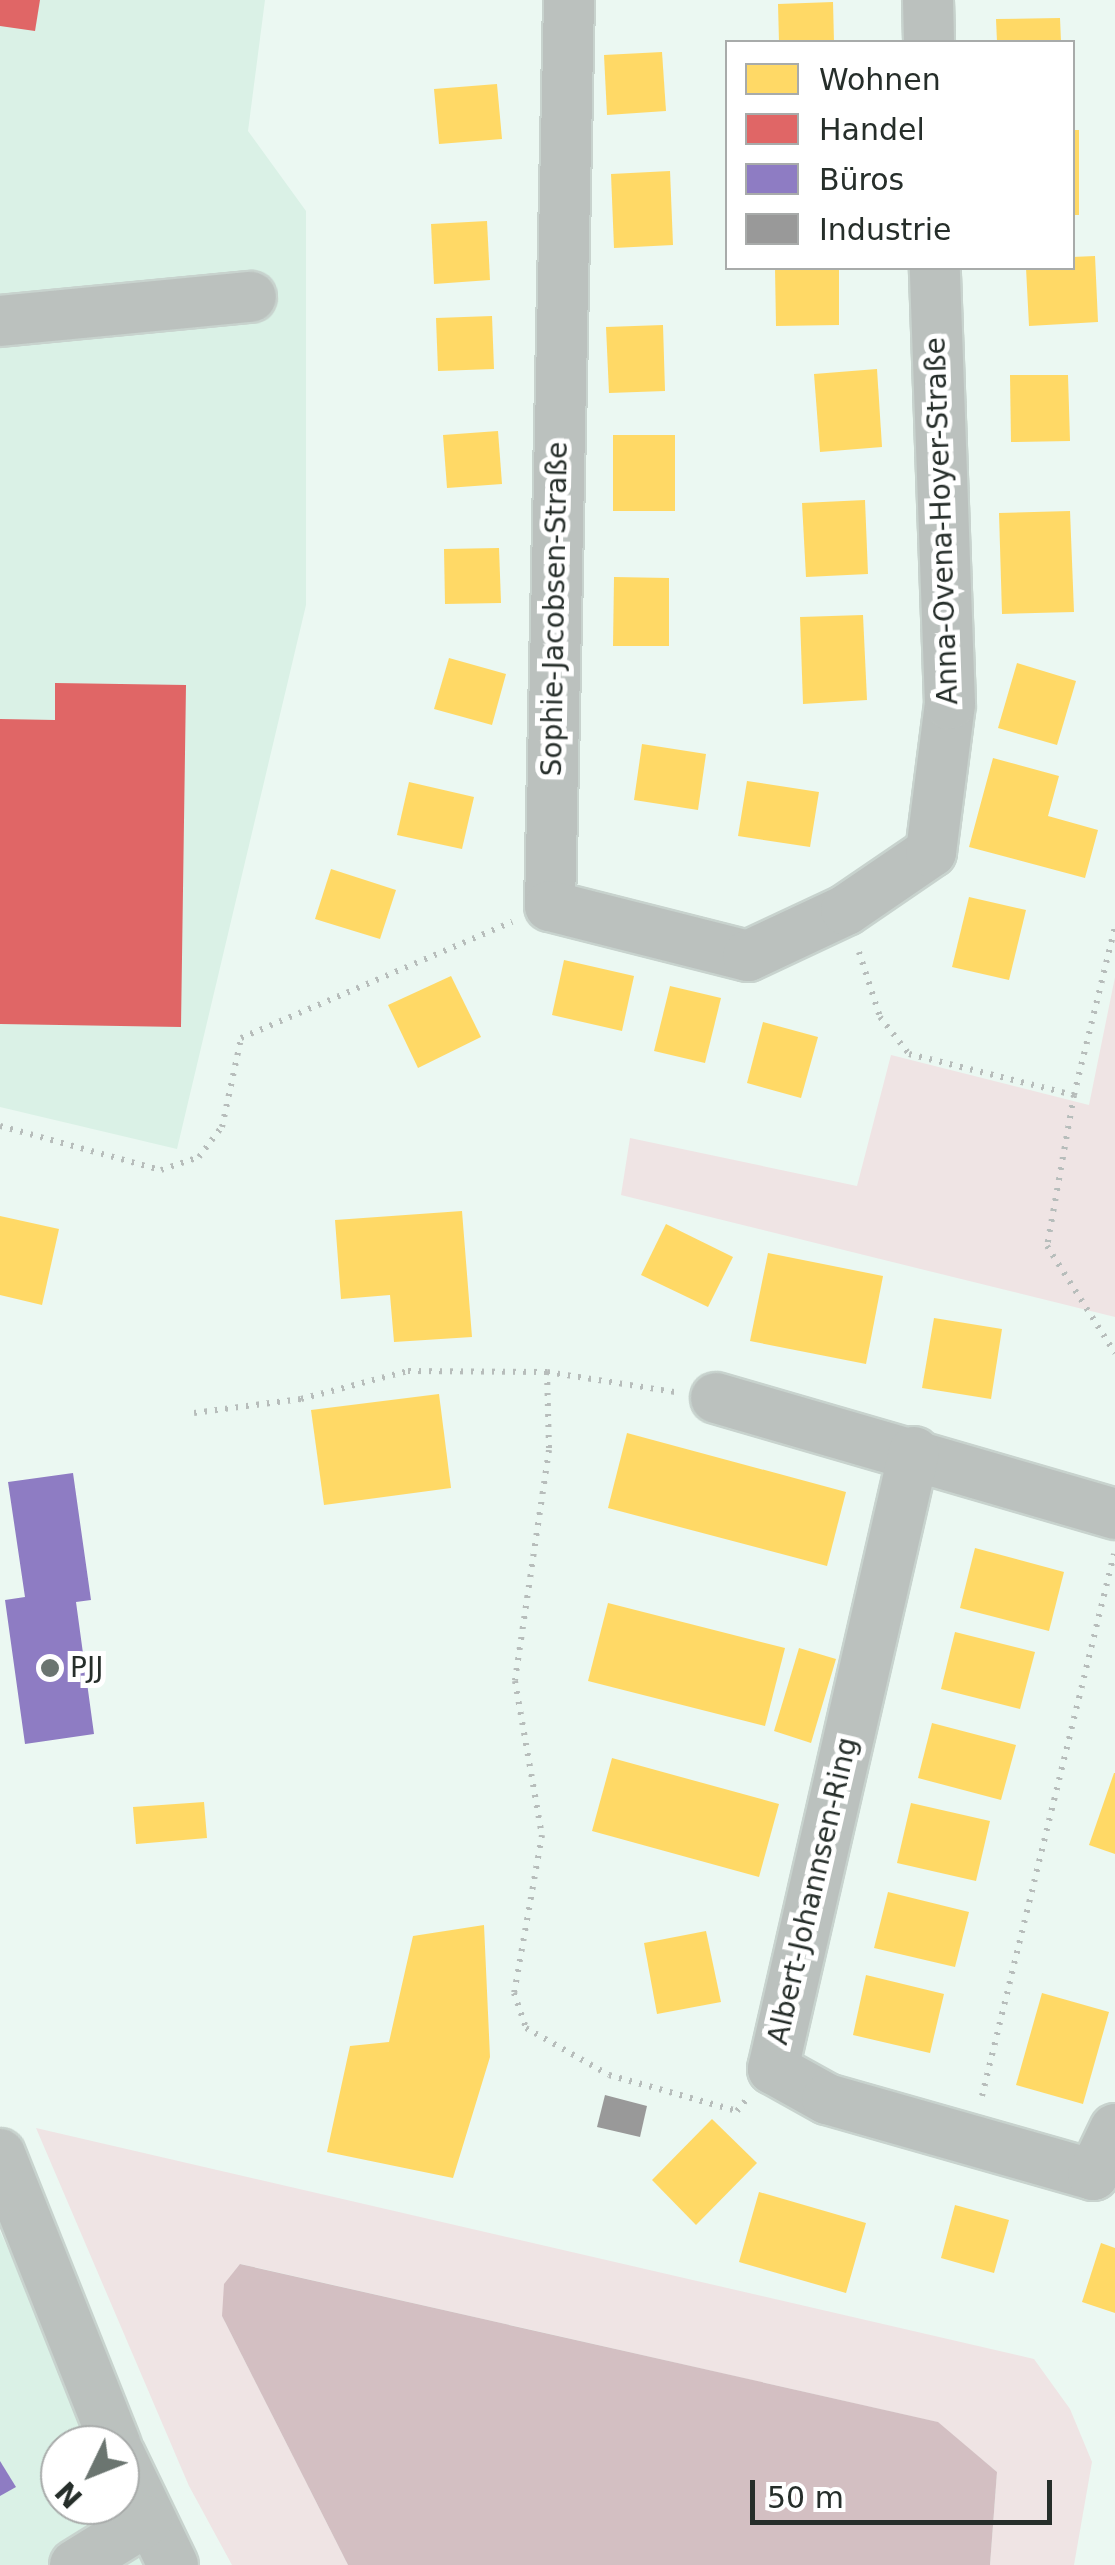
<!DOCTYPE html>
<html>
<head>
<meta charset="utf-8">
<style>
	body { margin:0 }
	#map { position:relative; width:1115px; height:2565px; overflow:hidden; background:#ebf8f2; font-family:"DejaVu Sans",sans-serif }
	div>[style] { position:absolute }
	.built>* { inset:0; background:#daf1e6 }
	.green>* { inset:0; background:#efe4e4 }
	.water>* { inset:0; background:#d3bfc2 }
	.homes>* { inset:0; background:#ffd966 }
	.shops>* { inset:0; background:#e06666 }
	.offices>* { inset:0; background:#8e7cc3 }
	.industry>* { inset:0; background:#999 }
	.path>* { height:6px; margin-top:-3px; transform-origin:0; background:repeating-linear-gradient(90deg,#b7bdbb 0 2.5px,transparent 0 10.5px) }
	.roads { filter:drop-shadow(2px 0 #c8d3ce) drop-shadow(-2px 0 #c8d3ce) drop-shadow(0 2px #c8d3ce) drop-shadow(0 -2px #c8d3ce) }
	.minor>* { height:50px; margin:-25px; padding:0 25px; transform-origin:25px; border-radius:25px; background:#bbc1be }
	.dots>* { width:28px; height:28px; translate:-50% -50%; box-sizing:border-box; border:5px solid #fff; border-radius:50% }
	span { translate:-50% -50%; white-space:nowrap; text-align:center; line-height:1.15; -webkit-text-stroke:10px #fff; paint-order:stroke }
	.street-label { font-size:28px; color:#262e2a }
	.poi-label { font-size:28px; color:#262e2a }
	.left { translate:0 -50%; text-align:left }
	.legend { position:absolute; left:725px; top:40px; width:350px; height:230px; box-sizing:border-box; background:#fff; border:2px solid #a8abaa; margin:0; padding:12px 18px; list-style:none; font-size:30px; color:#262e2a }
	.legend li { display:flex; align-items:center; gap:20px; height:50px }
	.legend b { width:50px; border:2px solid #a8abaa }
	.north { position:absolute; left:40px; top:2425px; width:100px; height:100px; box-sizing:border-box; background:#fff; border:2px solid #a8abaa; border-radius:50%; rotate:227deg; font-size:28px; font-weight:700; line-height:40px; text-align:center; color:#262e2a }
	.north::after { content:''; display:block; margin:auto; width:35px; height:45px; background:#6b7570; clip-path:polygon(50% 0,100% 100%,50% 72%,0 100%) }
	.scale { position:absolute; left:750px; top:2480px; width:302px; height:45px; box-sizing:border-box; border:5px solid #262e2a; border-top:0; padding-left:12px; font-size:30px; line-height:35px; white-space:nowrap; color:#262e2a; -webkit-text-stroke:8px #fff; paint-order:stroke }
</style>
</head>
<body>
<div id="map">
	<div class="built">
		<i style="clip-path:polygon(0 0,265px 0,248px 131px,306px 211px,306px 605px,177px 1149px,0 1107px)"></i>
		<i style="clip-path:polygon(0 2231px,98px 2445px,60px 2445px,60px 2505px,120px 2505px,159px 2565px,0 2565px)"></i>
	</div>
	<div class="green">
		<i style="clip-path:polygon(1115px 977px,1115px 1317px,621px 1195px,630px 1138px,857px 1186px,891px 1055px,1089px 1105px)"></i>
		<i style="clip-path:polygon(36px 2128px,1034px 2359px,1070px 2409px,1092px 2462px,1074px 2565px,990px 2565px,997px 2472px,937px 2422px,241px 2264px,222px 2316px,348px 2565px,232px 2565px,189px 2486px)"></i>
	</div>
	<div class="water">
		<i style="clip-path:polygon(240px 2264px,938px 2422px,997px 2472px,990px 2565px,348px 2565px,222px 2316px,224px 2284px)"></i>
	</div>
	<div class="homes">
		<i style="clip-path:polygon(833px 2px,834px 42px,779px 42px,778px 4px)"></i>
		<i style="clip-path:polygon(1060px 18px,1061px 42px,997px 42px,996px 19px)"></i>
		<i style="clip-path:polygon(662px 52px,666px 111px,607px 115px,604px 55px)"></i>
		<i style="clip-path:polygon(497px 84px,502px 139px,439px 144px,434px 89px)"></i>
		<i style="clip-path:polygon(1072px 130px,1079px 130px,1079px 215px,1072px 215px)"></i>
		<i style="clip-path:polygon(670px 171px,673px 245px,614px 248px,611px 174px)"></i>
		<i style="clip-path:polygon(487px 221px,490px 280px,434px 284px,431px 224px)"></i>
		<i style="clip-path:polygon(1095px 256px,1098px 322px,1029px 326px,1026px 268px,1072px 268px,1072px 257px)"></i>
		<i style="clip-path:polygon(775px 268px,839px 268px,839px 325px,776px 326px)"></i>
		<i style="clip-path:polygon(492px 316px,494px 369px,438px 371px,436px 318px)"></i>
		<i style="clip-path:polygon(663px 325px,665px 391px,609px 393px,606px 327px)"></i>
		<i style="clip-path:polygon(877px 369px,882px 447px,820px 452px,814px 374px)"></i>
		<i style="clip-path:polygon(1010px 375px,1068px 375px,1070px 441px,1011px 442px)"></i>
		<i style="clip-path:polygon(498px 431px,502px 484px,447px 488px,443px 435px)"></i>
		<i style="clip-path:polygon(613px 435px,675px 435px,675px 511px,613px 511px)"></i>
		<i style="clip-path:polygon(865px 500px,868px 574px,806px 577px,802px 503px)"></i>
		<i style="clip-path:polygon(1070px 511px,1074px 612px,1002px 614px,999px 513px)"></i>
		<i style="clip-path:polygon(499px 548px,501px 603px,445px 604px,444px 549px)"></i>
		<i style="clip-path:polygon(614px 577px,669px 578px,669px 646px,613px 646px)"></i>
		<i style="clip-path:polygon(863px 615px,867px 700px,803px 704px,800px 617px)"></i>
		<i style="clip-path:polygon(449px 658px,506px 674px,492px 725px,434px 709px)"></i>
		<i style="clip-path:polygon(1017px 663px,1076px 681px,1057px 745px,998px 728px)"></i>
		<i style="clip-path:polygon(642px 744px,706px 754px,698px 810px,634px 800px)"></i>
		<i style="clip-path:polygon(993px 758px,1059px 776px,1048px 816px,1098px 830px,1085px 878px,969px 847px)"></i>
		<i style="clip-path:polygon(747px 781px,819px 792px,810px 847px,738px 836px)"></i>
		<i style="clip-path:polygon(409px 782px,474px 797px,462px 849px,397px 835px)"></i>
		<i style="clip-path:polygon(331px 869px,396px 890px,380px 939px,315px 919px)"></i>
		<i style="clip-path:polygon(969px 897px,1026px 910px,1009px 980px,952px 967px)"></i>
		<i style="clip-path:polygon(564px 960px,634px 976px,622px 1031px,552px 1015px)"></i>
		<i style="clip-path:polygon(451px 976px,481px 1037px,418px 1068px,388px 1005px)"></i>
		<i style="clip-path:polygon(670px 986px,721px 998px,705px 1063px,654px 1051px)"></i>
		<i style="clip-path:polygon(763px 1022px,818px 1037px,801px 1098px,747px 1083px)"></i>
		<i style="clip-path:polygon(462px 1211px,472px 1337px,394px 1342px,390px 1295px,341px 1299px,335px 1220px)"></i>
		<i style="clip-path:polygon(0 1216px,59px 1229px,42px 1305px,0 1295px)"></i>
		<i style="clip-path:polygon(666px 1224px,733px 1257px,708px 1307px,641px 1275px)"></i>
		<i style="clip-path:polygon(768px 1253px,883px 1276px,866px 1364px,750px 1341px)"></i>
		<i style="clip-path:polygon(934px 1318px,1002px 1329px,991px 1399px,922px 1388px)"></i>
		<i style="clip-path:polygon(439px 1394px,451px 1488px,324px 1505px,311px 1410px)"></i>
		<i style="clip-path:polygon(627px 1433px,846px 1492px,827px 1566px,608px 1508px)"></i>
		<i style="clip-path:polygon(975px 1548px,1064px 1572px,1049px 1631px,960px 1608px)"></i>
		<i style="clip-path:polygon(608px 1603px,785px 1648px,765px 1726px,588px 1681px)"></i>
		<i style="clip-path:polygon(955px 1632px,1035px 1652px,1020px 1709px,941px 1689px)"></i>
		<i style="clip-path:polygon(799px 1648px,836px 1659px,811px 1743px,774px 1731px)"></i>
		<i style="clip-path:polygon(932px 1723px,1016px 1745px,1001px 1800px,918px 1778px)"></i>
		<i style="clip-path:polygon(612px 1758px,779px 1804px,759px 1877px,592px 1831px)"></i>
		<i style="clip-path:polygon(1114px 1773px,1115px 1773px,1115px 1854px,1089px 1845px)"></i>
		<i style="clip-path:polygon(204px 1802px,207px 1838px,136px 1844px,133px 1807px)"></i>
		<i style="clip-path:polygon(911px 1803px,990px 1821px,976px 1881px,897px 1863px)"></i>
		<i style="clip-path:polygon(888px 1892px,969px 1912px,955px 1967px,874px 1948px)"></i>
		<i style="clip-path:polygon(484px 1925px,490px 2057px,453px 2178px,327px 2152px,350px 2046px,389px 2042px,413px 1936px)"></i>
		<i style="clip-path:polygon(706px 1931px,721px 2002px,657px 2014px,644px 1943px)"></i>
		<i style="clip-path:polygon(866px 1975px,944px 1994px,930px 2053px,853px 2035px)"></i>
		<i style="clip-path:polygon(1042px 1993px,1109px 2012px,1083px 2104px,1016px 2085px)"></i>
		<i style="clip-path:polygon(712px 2119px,757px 2163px,696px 2225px,652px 2180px)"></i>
		<i style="clip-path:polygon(759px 2192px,866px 2223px,846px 2293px,739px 2262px)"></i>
		<i style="clip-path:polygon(955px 2205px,1009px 2220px,994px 2273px,941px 2258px)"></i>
		<i style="clip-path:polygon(1101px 2243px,1115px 2248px,1115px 2313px,1082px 2302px)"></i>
	</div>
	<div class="shops">
		<i style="clip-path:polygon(0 0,40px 0,35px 31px,0 26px)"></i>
		<i style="clip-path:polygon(55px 683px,186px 685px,181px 1027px,0 1024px,0 719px,55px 720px)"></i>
	</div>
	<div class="offices">
		<i style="clip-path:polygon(73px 1473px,91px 1600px,76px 1602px,94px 1734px,25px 1744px,5px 1600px,25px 1597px,8px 1482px)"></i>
		<i style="clip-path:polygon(0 2461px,16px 2487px,0 2496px)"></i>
	</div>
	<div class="industry">
		<i style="clip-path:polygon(605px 2095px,647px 2106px,640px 2137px,597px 2127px)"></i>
	</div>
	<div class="path">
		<i style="left:859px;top:952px;width:68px;rotate:72.1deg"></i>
		<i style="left:880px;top:1017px;width:47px;rotate:51.9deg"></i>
		<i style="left:909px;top:1054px;width:170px;rotate:14deg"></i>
		<i style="left:1074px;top:1095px;width:173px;rotate:-76.3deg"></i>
		<i style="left:1074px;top:1095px;width:153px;rotate:100.1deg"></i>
		<i style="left:1047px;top:1246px;width:127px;rotate:57.6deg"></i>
		<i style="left:0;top:1126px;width:167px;rotate:15.3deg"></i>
		<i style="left:161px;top:1170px;width:40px;rotate:-18.9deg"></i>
		<i style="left:199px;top:1157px;width:38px;rotate:-53deg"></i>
		<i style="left:222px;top:1127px;width:91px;rotate:-77.9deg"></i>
		<i style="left:241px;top:1038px;width:295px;rotate:-23.2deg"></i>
		<i style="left:547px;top:1372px;width:78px;rotate:88.5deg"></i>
		<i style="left:549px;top:1450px;width:233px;rotate:98.4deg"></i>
		<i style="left:515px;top:1681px;width:156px;rotate:80.1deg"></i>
		<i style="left:542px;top:1835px;width:160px;rotate:100deg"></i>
		<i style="left:514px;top:1993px;width:37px;rotate:71deg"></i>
		<i style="left:526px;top:2028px;width:95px;rotate:29.5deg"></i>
		<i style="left:609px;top:2075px;width:133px;rotate:15.7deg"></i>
		<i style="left:737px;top:2111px;width:14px;rotate:-51deg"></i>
		<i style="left:194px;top:1413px;width:108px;rotate:-7.5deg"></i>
		<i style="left:301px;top:1399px;width:111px;rotate:-14.7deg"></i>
		<i style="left:408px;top:1371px;width:139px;rotate:0.4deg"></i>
		<i style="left:547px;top:1372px;width:130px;rotate:8.9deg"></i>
		<i style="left:982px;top:2096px;width:558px;rotate:-76.31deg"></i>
	</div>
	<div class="roads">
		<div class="minor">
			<i style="left:569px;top:0;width:906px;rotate:91.2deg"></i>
			<i style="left:550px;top:906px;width:204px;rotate:14.2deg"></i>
			<i style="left:748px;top:956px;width:108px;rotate:-25.1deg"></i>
			<i style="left:846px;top:910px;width:103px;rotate:-34.3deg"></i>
			<i style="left:931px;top:852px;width:149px;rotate:-82.7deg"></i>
			<i style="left:950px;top:704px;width:436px;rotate:-92deg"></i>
			<i style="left:928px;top:0;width:42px;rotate:88.6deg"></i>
			<i style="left:0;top:321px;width:252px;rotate:-5.5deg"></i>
			<i style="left:716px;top:1398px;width:416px;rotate:16.2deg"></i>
			<i style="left:914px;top:1452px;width:633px;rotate:102.87deg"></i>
			<i style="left:773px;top:2069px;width:62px;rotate:29.1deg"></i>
			<i style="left:827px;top:2099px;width:277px;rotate:15.9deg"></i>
			<i style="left:1093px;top:2175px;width:51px;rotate:-64.4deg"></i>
			<i style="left:0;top:2154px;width:313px;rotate:68.3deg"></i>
			<i style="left:120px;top:2455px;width:122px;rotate:64.3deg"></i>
			<i style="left:75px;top:2565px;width:84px;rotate:-31.8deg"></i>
		</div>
	</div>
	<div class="dots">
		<i style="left:50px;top:1668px;background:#6b7570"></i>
	</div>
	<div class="street-label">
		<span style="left:942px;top:521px;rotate:-92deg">Anna-Ovena-Hoyer-Straße</span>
		<span style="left:555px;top:609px;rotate:-89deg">Sophie-Jacobsen-Straße</span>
		<span style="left:813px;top:1891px;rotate:-77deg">Albert-Johannsen-Ring</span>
	</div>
	<div class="poi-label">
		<span class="left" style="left:70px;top:1668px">PJJ</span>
	</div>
	<ul class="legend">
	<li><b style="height:28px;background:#ffd966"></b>Wohnen</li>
	<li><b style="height:28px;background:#e06666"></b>Handel</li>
	<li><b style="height:28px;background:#8e7cc3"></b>Büros</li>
	<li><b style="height:28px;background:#999"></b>Industrie</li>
	</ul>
	<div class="north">N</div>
	<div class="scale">50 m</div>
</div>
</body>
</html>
